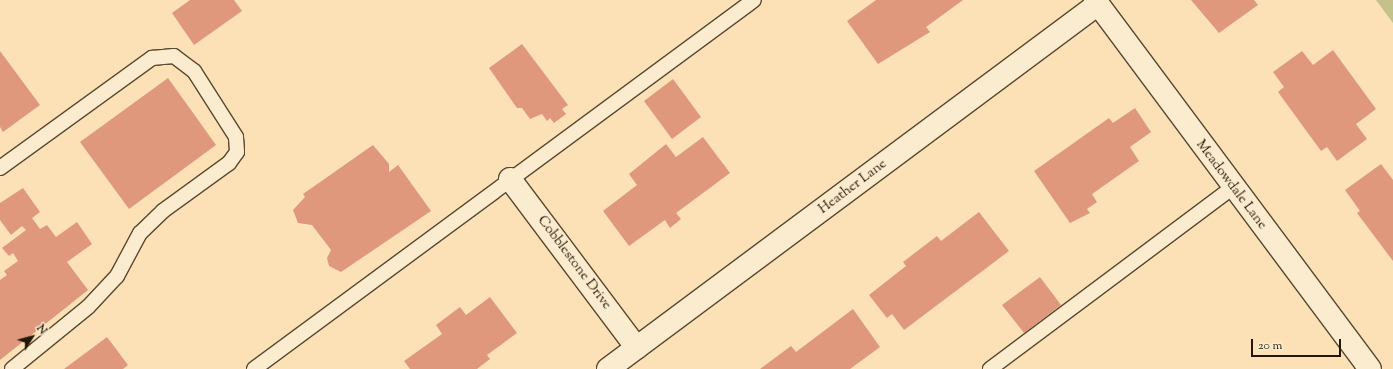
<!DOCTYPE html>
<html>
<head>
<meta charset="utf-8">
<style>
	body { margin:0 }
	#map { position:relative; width:1393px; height:369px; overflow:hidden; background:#fbe1b5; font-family:"Sorts Mill Goudy",serif }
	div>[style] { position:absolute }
	.green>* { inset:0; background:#c4c18a }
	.building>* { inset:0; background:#e0987d }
	.roads { filter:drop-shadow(1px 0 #5a4931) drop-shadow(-1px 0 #5a4931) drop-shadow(0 1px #5a4931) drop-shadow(0 -1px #5a4931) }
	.lane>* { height:14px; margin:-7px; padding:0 7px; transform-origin:7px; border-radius:7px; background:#fceccf }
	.street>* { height:22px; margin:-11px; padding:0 11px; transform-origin:11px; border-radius:11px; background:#fceccf }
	span { translate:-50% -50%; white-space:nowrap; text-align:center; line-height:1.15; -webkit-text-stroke:4px #fceccf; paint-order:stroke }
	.street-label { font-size:14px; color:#241605 }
	.north { position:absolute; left:12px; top:317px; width:40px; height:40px; -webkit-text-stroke:3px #fceccf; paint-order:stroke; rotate:53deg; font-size:11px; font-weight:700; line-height:16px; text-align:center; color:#241605 }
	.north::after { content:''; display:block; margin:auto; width:14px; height:18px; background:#241605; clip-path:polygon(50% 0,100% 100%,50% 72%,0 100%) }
	.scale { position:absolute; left:1251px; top:339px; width:90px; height:18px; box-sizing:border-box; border:2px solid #241605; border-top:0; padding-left:5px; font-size:12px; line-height:14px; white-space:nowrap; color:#241605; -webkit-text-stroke:3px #fceccf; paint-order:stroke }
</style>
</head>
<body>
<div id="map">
	<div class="green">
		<i style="clip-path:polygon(1376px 0,1393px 0,1393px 23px)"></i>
	</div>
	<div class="building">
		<i style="clip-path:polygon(190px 0,234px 0,242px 11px,194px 45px,172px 13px)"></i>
		<i style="clip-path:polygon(876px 0,963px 0,926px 27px,930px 32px,878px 64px,847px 21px)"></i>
		<i style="clip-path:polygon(1191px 0,1254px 0,1258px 5px,1219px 33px)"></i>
		<i style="clip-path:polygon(522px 44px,568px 105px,562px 109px,566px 114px,554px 123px,550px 118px,547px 121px,542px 114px,530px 119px,522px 108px,517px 108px,489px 68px)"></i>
		<i style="clip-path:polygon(1333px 50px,1376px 109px,1356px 124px,1367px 139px,1337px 161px,1327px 147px,1321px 151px,1278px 92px,1284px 87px,1273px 72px,1302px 51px,1313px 65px)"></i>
		<i style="clip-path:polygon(0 51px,40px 105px,3px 132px,0 127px)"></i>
		<i style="clip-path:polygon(168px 78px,216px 145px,129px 209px,80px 142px)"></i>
		<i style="clip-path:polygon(673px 79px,701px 117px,672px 139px,644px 101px)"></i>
		<i style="clip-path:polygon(1135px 108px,1151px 132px,1130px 147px,1139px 161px,1092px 194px,1097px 202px,1087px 209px,1090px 213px,1070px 223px,1034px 171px,1109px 118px,1113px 123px)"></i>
		<i style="clip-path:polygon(703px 137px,730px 173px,676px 213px,681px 219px,670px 228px,665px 220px,629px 246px,603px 211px,637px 185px,629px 174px,666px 144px,676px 157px)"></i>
		<i style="clip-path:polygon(373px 145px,389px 164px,389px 172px,398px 165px,431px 211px,341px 272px,329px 266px,327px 258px,331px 250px,312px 225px,298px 223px,293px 210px,305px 197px,303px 194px)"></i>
		<i style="clip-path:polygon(1381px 164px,1393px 180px,1393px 261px,1357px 213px,1360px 211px,1345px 190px)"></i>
		<i style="clip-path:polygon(23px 188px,40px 212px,32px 218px,40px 229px,47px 225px,56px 237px,77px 222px,92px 244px,67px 262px,88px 290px,0 360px,0 280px,7px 275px,4px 271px,18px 261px,13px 253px,9px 256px,2px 248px,26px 230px,22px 226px,11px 235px,0 220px,0 203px)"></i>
		<i style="clip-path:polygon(979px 212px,1009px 251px,904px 330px,892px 314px,887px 318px,869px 295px,906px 266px,903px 262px,937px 236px,941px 241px)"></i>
		<i style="clip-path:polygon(1040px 277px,1061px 305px,1024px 333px,1002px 305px)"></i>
		<i style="clip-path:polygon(490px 297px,517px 333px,487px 355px,490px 359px,477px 369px,410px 369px,404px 361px,442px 334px,436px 325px,460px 307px,466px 315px)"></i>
		<i style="clip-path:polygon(853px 309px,880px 347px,850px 369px,760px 369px,791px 346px,796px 352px)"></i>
		<i style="clip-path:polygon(107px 337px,128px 365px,123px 369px,64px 369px)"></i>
	</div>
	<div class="roads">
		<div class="lane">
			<i style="left:0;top:168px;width:188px;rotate:-35.9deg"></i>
			<i style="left:152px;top:58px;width:22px;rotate:-5deg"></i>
			<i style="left:174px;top:56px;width:25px;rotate:37deg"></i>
			<i style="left:194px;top:71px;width:78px;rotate:57.5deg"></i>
			<i style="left:236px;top:137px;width:15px;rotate:86deg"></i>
			<i style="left:237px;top:152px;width:14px;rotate:126deg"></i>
			<i style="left:229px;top:163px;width:82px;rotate:144deg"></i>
			<i style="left:163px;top:211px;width:32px;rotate:136deg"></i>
			<i style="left:140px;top:233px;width:49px;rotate:118.1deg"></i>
			<i style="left:117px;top:276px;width:42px;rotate:133.1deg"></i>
			<i style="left:88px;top:307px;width:98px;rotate:140.8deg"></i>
			<i style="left:254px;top:369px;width:621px;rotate:-36.43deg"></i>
			<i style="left:990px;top:369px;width:304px;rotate:-36.8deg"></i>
		</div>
		<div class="street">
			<i style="left:1095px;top:0;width:460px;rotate:53.3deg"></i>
			<i style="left:510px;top:179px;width:211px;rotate:53.1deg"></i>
			<i style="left:608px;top:369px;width:611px;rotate:-36.68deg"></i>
		</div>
	</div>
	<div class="street-label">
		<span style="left:1231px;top:185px;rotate:53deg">Meadowdale Lane</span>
		<span style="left:853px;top:187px;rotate:-37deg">Heather Lane</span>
		<span style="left:574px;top:263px;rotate:53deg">Cobblestone Drive</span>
	</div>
	<div class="north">N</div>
	<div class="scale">20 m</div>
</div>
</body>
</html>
